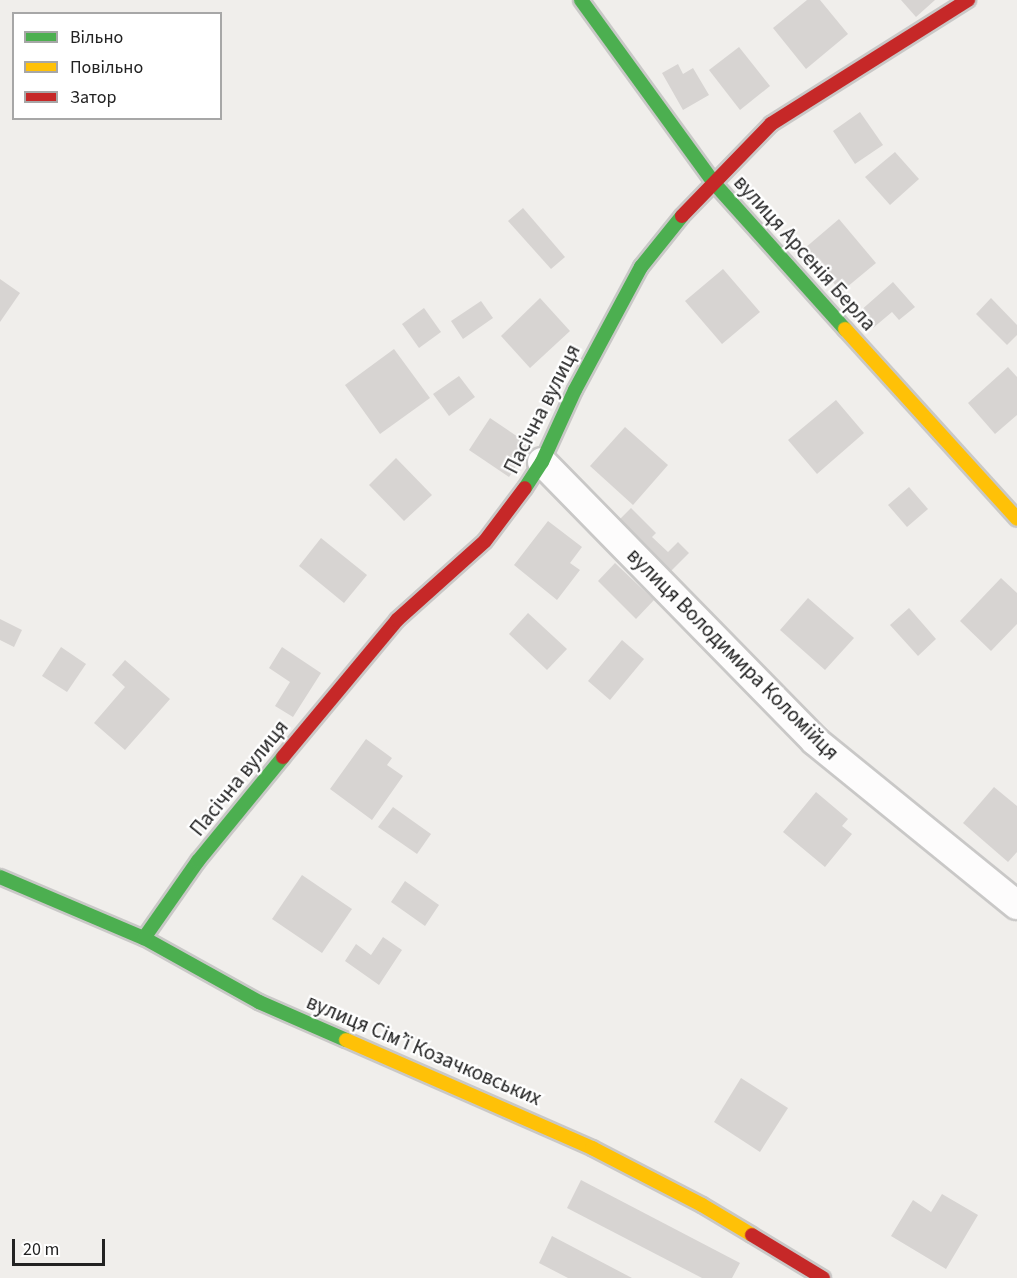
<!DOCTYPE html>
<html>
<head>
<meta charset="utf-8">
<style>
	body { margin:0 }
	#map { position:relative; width:1017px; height:1278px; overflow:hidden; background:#f0eeeb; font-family:"Source Sans 3",sans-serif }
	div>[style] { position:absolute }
	.building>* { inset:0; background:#d7d4d2 }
	.roads { filter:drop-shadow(2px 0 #c9c8c7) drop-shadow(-2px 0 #c9c8c7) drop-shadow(0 2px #c9c8c7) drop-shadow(0 -2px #c9c8c7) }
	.street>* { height:28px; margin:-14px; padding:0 14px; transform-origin:14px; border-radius:14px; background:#fdfcfc }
	.fast>* { height:14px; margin:-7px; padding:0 7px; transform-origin:7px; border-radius:7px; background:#4caf50 }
	.slow>* { height:14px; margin:-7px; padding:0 7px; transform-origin:7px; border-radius:7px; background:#ffc107 }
	.jam>* { height:14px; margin:-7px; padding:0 7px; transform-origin:7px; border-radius:7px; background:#c62828 }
	span { translate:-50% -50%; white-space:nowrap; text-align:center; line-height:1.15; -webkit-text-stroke:4.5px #fff; paint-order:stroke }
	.street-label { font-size:21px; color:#222 }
	.legend { position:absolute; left:12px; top:12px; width:210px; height:108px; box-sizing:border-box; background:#fff; border:2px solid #a7a7a7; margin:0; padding:8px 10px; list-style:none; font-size:18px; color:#222 }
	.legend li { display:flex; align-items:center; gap:12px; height:30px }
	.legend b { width:30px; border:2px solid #a7a7a7 }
	.scale { position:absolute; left:12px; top:1239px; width:93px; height:27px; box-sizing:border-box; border:3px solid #222; border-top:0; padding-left:8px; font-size:18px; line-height:21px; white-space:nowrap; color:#222; -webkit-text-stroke:4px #fff; paint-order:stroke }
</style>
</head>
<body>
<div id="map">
	<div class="building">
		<i style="clip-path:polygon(807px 0,820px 0,848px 34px,806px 69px,773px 28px)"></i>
		<i style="clip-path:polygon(901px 0,935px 0,916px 17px)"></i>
		<i style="clip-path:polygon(739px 47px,770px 86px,740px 110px,709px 70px)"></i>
		<i style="clip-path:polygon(678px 64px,683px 74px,693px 68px,709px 95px,683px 110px,662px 73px)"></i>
		<i style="clip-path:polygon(860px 112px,883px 145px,855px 164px,833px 131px)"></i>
		<i style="clip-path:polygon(895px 152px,919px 179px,890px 205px,865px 177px)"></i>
		<i style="clip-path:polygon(523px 208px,565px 257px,551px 269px,508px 221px)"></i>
		<i style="clip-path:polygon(839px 219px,876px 263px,841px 292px,805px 248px)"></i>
		<i style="clip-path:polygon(723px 269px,760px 312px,722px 344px,685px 301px)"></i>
		<i style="clip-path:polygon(0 279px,20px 293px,0 322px)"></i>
		<i style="clip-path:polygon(893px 282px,915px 307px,899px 320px,892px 312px,873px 328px,859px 312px)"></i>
		<i style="clip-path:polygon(540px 298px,570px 331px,530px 368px,501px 336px)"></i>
		<i style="clip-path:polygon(991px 298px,1017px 325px,1017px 335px,1007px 345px,976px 314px)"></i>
		<i style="clip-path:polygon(481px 301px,493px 318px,463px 339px,451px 321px)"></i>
		<i style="clip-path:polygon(424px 308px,441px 332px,419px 348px,402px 324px)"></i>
		<i style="clip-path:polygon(394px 349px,430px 398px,380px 434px,345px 385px)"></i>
		<i style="clip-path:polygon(1008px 367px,1017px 377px,1017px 415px,995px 434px,968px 403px)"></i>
		<i style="clip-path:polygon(459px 376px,475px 397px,449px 416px,433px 394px)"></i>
		<i style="clip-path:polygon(836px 400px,864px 433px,817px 474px,788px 440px)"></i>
		<i style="clip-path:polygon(490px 418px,530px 445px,509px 477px,469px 450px)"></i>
		<i style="clip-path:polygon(625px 427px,668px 465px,633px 505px,590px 466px)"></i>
		<i style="clip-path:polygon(396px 458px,432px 495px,404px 521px,369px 485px)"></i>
		<i style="clip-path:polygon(909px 487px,928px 509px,907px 527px,888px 505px)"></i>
		<i style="clip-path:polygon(631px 508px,656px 533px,652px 537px,668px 552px,678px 542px,689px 553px,669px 573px,617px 522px)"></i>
		<i style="clip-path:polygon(548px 521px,582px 547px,570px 563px,580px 570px,557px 600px,514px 565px)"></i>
		<i style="clip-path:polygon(321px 538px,367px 575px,344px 603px,299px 566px)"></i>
		<i style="clip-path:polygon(615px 563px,654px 600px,636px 619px,598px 581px)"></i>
		<i style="clip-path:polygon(1001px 578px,1017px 593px,1017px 624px,991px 651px,960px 621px)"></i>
		<i style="clip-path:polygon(808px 598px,854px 638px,825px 670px,780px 630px)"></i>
		<i style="clip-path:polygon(909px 608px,936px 639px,918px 656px,890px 625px)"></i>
		<i style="clip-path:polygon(528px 613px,567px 649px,547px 670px,509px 634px)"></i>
		<i style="clip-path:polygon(0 619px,22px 630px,14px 647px,0 640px)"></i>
		<i style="clip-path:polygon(622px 640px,644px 659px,610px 700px,588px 681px)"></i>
		<i style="clip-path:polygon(61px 647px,86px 664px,67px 692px,42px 676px)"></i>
		<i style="clip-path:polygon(282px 647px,321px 673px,293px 717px,275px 706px,290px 682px,269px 668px)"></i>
		<i style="clip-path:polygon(125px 660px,170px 699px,125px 750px,94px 723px,125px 687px,112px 675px)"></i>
		<i style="clip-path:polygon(366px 739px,392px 758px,387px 765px,403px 776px,372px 820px,330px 789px)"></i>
		<i style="clip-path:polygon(994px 787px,1017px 806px,1017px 852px,1008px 862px,963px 823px)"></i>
		<i style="clip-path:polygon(816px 792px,848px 819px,842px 826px,852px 834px,825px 867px,783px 832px)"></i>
		<i style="clip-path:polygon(393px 807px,431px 834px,417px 854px,378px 827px)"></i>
		<i style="clip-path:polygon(302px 875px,352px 909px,322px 953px,272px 919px)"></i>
		<i style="clip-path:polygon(405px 881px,439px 905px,425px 926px,391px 902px)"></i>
		<i style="clip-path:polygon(383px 937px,402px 950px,379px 985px,345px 961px,356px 944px,371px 955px)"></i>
		<i style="clip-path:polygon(741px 1078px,788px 1108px,760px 1152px,714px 1122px)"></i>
		<i style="clip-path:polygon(581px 1180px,740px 1263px,732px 1278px,702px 1278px,567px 1208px)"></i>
		<i style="clip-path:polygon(942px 1194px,978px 1215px,946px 1269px,891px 1236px,913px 1200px,931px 1212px)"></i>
		<i style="clip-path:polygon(552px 1236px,632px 1278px,568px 1278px,539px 1263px)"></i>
	</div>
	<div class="roads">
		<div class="street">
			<i style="left:542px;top:462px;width:390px;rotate:45.6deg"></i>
			<i style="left:815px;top:741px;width:260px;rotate:39.1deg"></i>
		</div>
		<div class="fast">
			<i style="left:581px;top:0;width:225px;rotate:54deg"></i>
			<i style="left:713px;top:182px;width:198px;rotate:48.1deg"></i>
			<i style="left:525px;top:488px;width:31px;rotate:-57deg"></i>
			<i style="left:542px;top:462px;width:79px;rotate:-65.4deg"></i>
			<i style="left:575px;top:390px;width:140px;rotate:-61.8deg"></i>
			<i style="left:641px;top:267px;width:65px;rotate:-51.2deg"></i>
			<i style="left:0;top:877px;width:156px;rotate:23deg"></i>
			<i style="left:144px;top:938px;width:132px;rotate:29.1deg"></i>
			<i style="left:259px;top:1002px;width:95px;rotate:23.6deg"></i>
			<i style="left:144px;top:938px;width:94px;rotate:-55deg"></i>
			<i style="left:198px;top:861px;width:134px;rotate:-50.7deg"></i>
		</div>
		<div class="slow">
			<i style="left:845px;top:329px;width:256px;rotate:47.8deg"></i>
			<i style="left:346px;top:1040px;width:269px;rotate:23.7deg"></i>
			<i style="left:592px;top:1148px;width:124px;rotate:27.4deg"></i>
			<i style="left:702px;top:1205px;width:58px;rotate:31deg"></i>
		</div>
		<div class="jam">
			<i style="left:682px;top:216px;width:128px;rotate:-45.9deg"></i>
			<i style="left:771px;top:124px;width:233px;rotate:-32.2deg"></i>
			<i style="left:283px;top:757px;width:178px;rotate:-50.2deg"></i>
			<i style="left:397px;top:620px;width:118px;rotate:-41.9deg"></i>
			<i style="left:485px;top:541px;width:66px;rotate:-53deg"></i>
			<i style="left:752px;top:1235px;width:83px;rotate:31.2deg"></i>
		</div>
	</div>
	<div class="street-label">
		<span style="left:805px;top:253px;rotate:48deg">вулиця Арсенія Берла</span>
		<span style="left:542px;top:409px;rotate:-63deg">Пасічна вулиця</span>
		<span style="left:733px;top:654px;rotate:45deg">вулиця Володимира Коломійця</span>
		<span style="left:239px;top:778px;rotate:-51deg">Пасічна вулиця</span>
		<span style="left:424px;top:1050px;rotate:23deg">вулиця Сімʼї Козачковських</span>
	</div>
	<ul class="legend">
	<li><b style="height:8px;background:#4caf50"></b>Вільно</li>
	<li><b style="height:8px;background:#ffc107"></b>Повільно</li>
	<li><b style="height:8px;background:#c62828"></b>Затор</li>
	</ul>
	<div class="scale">20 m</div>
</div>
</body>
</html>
